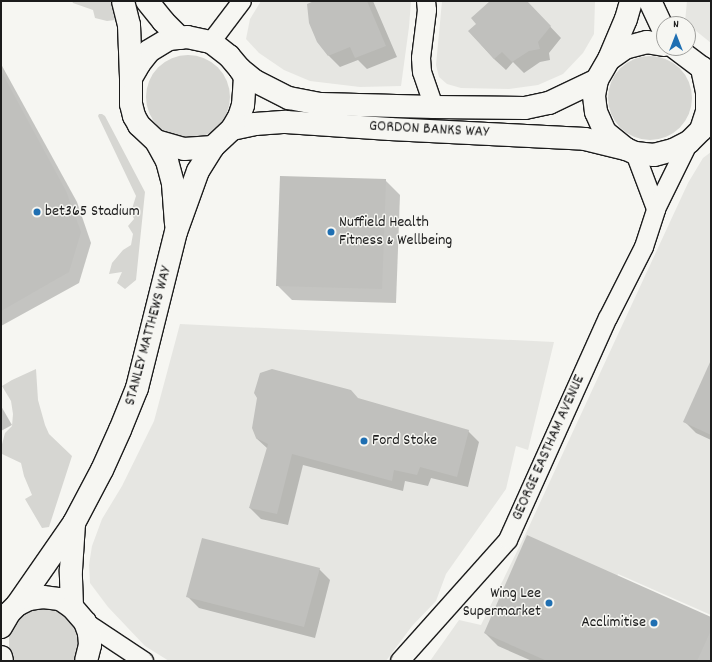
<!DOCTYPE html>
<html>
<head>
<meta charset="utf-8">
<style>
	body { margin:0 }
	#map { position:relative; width:712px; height:662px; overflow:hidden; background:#f6f6f2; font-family:Dekko,sans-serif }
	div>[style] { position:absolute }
	.built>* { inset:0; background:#e6e6e2 }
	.green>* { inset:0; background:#d6d6d2 }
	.round { border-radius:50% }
	.shadow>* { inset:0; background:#0003 }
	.building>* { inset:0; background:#c0c0bd }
	.roads { filter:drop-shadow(1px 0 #1c1c1c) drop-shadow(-1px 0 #1c1c1c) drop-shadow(0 1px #1c1c1c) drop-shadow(0 -1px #1c1c1c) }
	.minor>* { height:18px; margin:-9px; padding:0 9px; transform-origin:9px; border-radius:9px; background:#f6f6f2 }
	.major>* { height:22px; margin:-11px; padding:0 11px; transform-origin:11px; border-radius:11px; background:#f6f6f2 }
	.highway>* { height:22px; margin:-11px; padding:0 11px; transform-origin:11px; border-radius:11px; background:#f6f6f2 }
	.dots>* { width:11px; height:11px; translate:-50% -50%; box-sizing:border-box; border:2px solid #f6f6f2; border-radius:50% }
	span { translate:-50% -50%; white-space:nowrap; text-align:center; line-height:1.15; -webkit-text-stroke:3px #f6f6f2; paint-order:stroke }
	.street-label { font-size:16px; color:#1c1c1c }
	.poi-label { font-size:16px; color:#1c1c1c }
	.left { translate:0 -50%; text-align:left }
	.right { translate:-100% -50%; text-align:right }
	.frame { position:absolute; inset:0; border:2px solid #1c1c1c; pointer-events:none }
	.north { position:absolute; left:656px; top:16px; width:40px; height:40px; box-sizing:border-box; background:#f6f6f2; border:1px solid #9f9f9c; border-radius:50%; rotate:0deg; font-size:11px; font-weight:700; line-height:16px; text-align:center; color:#1c1c1c }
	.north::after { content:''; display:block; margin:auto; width:14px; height:18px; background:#1f6fb2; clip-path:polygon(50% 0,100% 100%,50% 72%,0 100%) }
</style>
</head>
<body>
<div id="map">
	<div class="built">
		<i style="clip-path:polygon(261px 1px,411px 1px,409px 27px,401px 86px,360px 87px,310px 81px,284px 70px,259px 53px,246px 39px,250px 19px)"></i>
		<i style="clip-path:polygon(442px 1px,595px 1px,594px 34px,583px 53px,563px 74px,538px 85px,509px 89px,461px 88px,447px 84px,439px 77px,436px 65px)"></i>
		<i style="clip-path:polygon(687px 1px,711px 1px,711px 43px,685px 22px)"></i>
		<i style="clip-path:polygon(711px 152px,711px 615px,618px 574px,579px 661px,430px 661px,459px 620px,481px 625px,526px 533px,688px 183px,703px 158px)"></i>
		<i style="clip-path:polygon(180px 324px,554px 342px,528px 450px,516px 446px,506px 489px,446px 574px,436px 601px,412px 626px,386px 661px,169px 661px,145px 646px,108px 607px,90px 583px,89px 565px,92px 546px,102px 519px,122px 486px,154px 421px)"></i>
	</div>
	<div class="green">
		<i style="clip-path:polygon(72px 1px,111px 1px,115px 20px,107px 21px,95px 18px,93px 10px,73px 3px)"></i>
		<i class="round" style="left:146px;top:55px;width:84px;height:84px"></i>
		<i class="round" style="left:608px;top:56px;width:84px;height:84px"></i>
		<i style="clip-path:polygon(99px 114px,102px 114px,105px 116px,145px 192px,136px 280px,125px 289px,117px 283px,122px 272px,109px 274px,112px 263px,123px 250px,131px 245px,133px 234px,128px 226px,134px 219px,131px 212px,136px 196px,98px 116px)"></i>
		<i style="clip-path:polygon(36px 369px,38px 400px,45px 425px,49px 434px,72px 456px,49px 527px,42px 528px,25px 499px,32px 495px,24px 476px,21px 463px,2px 454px,1px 448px,5px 433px,12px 426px,13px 414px,11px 401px,2px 386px,12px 380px)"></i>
		<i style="clip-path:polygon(29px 608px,60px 608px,70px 615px,81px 642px,78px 656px,74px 661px,13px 660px,9px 648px,9px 631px,15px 620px)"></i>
	</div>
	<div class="shadow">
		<i style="clip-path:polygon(317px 1px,373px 1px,397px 57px,367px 69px,358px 60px,340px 67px,329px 56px)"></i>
		<i style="clip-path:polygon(492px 1px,526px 1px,561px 38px,549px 53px,550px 60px,540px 62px,524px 73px,513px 62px,506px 70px,494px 59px,469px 31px,478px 24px)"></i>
		<i style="clip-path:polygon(1px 64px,77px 202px,91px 243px,79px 283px,1px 326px)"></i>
		<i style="clip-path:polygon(385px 180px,400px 195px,396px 303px,292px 300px,277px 285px)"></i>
		<i style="clip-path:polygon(711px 362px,711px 440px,696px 433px,685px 422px)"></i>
		<i style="clip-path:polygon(359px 399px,468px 431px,479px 442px,468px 487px,431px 478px,428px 486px,405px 481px,403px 491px,303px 465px,288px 525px,261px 519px,250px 508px,268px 449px,256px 438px)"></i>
		<i style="clip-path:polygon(1px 406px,12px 425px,1px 431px)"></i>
		<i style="clip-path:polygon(319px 569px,330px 580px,315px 638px,199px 608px,187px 596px)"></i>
		<i style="clip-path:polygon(711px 618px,711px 661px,532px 661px,498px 646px,485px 633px)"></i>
	</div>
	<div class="building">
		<i style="clip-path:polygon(314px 1px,367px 1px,386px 46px,355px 58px,350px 47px,328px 56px,317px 42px,309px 23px,307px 4px)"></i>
		<i style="clip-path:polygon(490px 1px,527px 1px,551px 26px,538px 42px,540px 49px,529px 51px,512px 62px,502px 52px,494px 59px,468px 31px,476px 24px,471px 18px)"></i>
		<i style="clip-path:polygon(1px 71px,66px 191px,81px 232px,69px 272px,1px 311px)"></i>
		<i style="clip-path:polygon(280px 176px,386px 179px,382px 289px,276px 286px)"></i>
		<i style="clip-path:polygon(711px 360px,711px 435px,683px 422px)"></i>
		<i style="clip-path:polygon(272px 369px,351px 390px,358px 398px,469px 430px,457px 477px,420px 467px,417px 475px,394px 470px,392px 481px,292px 454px,277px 514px,249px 508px,268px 444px,256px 438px,252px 428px,257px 398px,254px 393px,260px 373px)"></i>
		<i style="clip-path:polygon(527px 535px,711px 617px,711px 630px,697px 661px,547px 661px,484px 633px)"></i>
		<i style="clip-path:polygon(202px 538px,320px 568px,304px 627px,186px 597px)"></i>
	</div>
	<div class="roads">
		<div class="minor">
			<i style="left:426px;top:1px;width:9px;rotate:84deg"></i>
			<i style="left:427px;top:10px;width:48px;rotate:97.1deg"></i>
			<i style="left:421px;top:58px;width:14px;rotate:86deg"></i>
			<i style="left:422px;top:72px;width:37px;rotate:71deg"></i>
			<i style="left:211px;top:42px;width:51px;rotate:-52.9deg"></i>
			<i style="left:635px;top:153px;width:60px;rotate:69.4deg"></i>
			<i style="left:85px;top:622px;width:71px;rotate:33.5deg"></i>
			<i style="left:400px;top:661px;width:162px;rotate:-48.2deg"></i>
			<i style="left:508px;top:540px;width:243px;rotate:-65.8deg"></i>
			<i style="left:608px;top:318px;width:80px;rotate:-63.1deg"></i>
			<i style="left:644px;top:247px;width:40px;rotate:-72deg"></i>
			<i style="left:656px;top:209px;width:75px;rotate:-63.8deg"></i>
		</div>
		<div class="major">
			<i style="left:650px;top:1px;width:33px;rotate:65deg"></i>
			<i style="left:187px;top:37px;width:25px;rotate:12deg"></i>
			<i style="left:211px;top:42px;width:23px;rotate:38deg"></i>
			<i style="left:229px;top:56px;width:17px;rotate:50deg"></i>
			<i style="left:240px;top:69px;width:9px;rotate:58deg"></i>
			<i style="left:245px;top:77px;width:28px;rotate:94deg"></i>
			<i style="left:243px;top:105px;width:13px;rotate:108deg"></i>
			<i style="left:239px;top:117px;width:14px;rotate:120deg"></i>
			<i style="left:232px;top:129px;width:26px;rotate:137deg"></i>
			<i style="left:213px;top:147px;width:29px;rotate:176deg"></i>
			<i style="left:184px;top:149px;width:29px;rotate:-164deg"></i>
			<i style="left:156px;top:141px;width:23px;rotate:-137deg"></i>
			<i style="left:139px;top:125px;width:10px;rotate:-119deg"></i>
			<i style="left:134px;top:116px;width:12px;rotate:-104deg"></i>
			<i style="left:131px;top:104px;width:26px;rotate:-90deg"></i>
			<i style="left:131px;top:78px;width:16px;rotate:-60deg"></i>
			<i style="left:139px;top:64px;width:16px;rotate:-52deg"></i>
			<i style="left:149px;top:51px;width:23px;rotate:-31deg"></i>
			<i style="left:169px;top:39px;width:18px;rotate:-6deg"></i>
			<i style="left:664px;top:45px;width:17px;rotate:-170deg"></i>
			<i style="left:647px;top:42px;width:23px;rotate:165deg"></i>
			<i style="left:625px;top:48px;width:19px;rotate:145deg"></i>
			<i style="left:609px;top:59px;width:24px;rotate:120deg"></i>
			<i style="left:597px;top:80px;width:16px;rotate:101deg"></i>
			<i style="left:594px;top:96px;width:16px;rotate:83deg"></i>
			<i style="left:596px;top:112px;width:22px;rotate:66deg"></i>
			<i style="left:605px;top:132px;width:27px;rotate:39deg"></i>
			<i style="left:626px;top:149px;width:10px;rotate:24deg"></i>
			<i style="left:635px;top:153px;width:19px;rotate:6deg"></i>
			<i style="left:654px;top:155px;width:20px;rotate:-15deg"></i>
			<i style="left:673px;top:150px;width:18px;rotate:-27deg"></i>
			<i style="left:689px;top:142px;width:17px;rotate:-45deg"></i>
			<i style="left:701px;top:130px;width:19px;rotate:-72deg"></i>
			<i style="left:707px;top:112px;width:20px;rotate:-90deg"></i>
			<i style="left:707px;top:92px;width:25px;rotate:-102deg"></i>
			<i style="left:702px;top:68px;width:34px;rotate:-143deg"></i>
			<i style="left:609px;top:59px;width:43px;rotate:-67deg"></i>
			<i style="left:626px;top:19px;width:19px;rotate:-74deg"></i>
			<i style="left:240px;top:69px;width:19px;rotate:39deg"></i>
			<i style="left:255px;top:81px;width:38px;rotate:27deg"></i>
			<i style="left:289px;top:98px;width:33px;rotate:11deg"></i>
			<i style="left:321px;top:104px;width:113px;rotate:1.5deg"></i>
			<i style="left:434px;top:107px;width:91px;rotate:0.6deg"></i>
			<i style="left:525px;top:108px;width:25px;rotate:-12deg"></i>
			<i style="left:549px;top:103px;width:53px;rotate:-25.6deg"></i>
			<i style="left:232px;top:129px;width:24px;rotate:-12deg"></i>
			<i style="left:255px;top:124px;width:31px;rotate:-4deg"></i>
			<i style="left:286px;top:122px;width:104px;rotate:3.9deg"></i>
			<i style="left:390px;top:129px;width:195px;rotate:2.9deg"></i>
			<i style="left:585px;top:139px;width:42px;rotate:13.7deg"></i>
			<i style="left:156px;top:141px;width:23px;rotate:61deg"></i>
			<i style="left:167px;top:161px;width:24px;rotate:75deg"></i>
			<i style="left:173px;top:184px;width:40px;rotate:85.7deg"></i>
			<i style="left:17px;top:605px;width:100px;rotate:-55.2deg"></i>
			<i style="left:74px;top:523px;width:60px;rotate:-62.2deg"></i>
			<i style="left:102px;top:470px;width:44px;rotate:-65.8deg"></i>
			<i style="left:120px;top:430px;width:45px;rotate:-68deg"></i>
			<i style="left:137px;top:388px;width:161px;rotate:-76deg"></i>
			<i style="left:176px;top:232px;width:65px;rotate:-70.2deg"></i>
			<i style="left:198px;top:171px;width:28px;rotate:-58deg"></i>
			<i style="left:72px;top:607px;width:37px;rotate:-92deg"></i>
			<i style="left:71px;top:570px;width:47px;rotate:-86.3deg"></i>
			<i style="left:1px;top:627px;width:16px;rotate:-60deg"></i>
			<i style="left:9px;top:613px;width:11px;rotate:-45deg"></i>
			<i style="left:17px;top:605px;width:13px;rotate:-27deg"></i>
			<i style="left:29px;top:599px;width:14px;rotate:-8deg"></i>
			<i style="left:43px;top:597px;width:17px;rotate:7deg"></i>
			<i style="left:60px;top:599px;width:14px;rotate:34deg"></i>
			<i style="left:72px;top:607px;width:20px;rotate:49deg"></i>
			<i style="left:85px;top:622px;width:12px;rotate:70deg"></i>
			<i style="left:89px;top:633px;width:12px;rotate:85deg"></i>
			<i style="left:90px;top:645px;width:16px;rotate:104deg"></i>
			<i style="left:1px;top:657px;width:4px;rotate:76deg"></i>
		</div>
		<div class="highway">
			<i style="left:123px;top:1px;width:25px;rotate:76deg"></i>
			<i style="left:129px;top:25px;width:53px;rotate:87.8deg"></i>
			<i style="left:147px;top:1px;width:26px;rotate:51deg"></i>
			<i style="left:163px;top:21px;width:24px;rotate:45deg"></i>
		</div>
	</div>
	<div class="dots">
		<i style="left:37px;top:212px;background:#1f6fb2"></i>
		<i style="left:331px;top:232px;background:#1f6fb2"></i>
		<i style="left:364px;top:441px;background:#1f6fb2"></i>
		<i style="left:549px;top:603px;background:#1f6fb2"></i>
		<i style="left:654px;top:623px;background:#1f6fb2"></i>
	</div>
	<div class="street-label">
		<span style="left:429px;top:130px;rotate:3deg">GORDON BANKS WAY</span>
		<span style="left:149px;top:336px;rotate:-75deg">STANLEY MATTHEWS WAY</span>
		<span style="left:549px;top:448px;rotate:-66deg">GEORGE EASTHAM AVENUE</span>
	</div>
	<div class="poi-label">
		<span class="left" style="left:45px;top:212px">bet365 Stadium</span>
		<span class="left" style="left:339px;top:232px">Nuffield Health<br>Fitness &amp; Wellbeing</span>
		<span class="left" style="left:372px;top:441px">Ford Stoke</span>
		<span class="right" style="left:541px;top:603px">Wing Lee<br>Supermarket</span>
		<span class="right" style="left:646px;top:623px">Acclimitise</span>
	</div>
	<div class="frame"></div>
	<div class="north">N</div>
</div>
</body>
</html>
